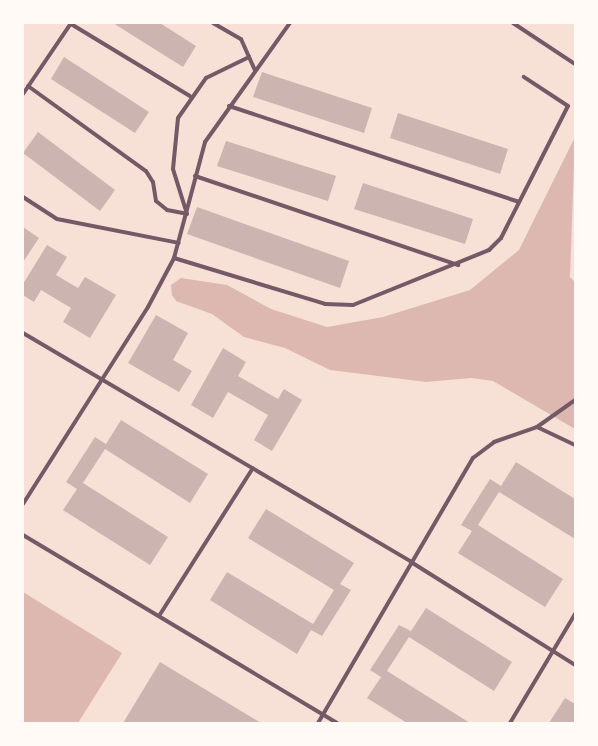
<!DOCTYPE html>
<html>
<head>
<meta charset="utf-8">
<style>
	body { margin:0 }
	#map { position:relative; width:598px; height:746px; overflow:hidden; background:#f7e1d7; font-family:"Times New Roman",serif }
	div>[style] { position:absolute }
	.water>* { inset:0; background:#dcb8b0 }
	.building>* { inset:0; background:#ccb4b1 }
	.minor>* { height:4px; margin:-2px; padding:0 2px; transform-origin:2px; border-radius:2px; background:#755966 }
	span { translate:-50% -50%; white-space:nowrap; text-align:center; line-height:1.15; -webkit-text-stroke:4px #fffaf5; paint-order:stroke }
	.frame { position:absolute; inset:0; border:24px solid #fffaf5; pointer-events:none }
</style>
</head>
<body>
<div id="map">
	<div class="water">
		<i style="clip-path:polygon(575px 137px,570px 277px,575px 282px,575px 429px,493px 381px,471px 378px,426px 382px,330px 370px,285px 348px,244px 337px,212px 314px,176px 301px,172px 295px,171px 285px,181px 278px,227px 285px,271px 309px,327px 327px,383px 317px,470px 290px,519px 250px)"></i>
		<i style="clip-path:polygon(23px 592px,122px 653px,78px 723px,23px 723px)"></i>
	</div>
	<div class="building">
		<i style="clip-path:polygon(113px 23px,160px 23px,196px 46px,183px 67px)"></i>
		<i style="clip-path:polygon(64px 57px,149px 112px,135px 133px,51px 79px)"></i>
		<i style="clip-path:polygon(262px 72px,372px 108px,364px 133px,253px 97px)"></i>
		<i style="clip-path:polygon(398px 113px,508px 149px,500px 174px,390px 138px)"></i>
		<i style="clip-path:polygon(38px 132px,115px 190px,100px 211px,23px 153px)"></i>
		<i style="clip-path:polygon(226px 141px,336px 176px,328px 201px,217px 166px)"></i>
		<i style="clip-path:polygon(363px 183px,473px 219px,465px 244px,354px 209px)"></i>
		<i style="clip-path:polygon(197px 207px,349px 261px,340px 288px,187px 234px)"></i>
		<i style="clip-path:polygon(23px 227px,39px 238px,23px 262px)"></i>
		<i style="clip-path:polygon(47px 245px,67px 257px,56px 275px,78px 288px,85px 277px,116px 295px,90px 338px,63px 322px,71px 308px,41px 290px,34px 302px,23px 295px,23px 284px)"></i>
		<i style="clip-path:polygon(156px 315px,188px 333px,173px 360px,192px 371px,179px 392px,128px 363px)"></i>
		<i style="clip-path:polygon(223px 348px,246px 362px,238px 376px,278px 399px,284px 389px,302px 400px,272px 451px,254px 440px,268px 415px,228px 392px,213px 418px,191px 405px)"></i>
		<i style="clip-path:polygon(121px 420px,208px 474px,190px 503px,105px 449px,83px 483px,168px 537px,150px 565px,63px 510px,77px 489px,66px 482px,95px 437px,106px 444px)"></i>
		<i style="clip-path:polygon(516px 462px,575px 499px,575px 539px,499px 492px,478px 525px,563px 579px,545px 607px,458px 553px,472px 531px,461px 525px,490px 479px,501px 486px)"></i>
		<i style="clip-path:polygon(266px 509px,354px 563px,340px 584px,351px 590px,322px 636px,311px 630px,297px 654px,210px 600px,227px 572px,313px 624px,334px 590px,248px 538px)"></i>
		<i style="clip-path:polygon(426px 608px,512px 662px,494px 691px,409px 637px,387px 671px,470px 723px,407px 723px,367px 698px,381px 677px,370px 670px,399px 625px,411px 631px)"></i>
		<i style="clip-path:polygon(160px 662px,261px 723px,123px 723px)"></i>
		<i style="clip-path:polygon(565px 698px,575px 704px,575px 723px,549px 723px)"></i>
	</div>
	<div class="minor">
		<i style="left:213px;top:23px;width:32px;rotate:30deg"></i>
		<i style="left:241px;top:39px;width:34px;rotate:66deg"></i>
		<i style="left:513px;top:23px;width:74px;rotate:33.5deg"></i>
		<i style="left:71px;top:24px;width:139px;rotate:31.2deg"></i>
		<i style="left:28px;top:86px;width:145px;rotate:35.8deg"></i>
		<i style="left:146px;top:171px;width:13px;rotate:58deg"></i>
		<i style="left:153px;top:182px;width:19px;rotate:81deg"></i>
		<i style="left:156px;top:201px;width:14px;rotate:39deg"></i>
		<i style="left:167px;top:210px;width:20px;rotate:11deg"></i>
		<i style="left:187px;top:214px;width:47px;rotate:-107.3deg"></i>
		<i style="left:173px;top:169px;width:51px;rotate:-84.4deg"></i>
		<i style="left:178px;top:118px;width:49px;rotate:-55deg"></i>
		<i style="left:206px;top:78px;width:48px;rotate:-26deg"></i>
		<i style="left:23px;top:94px;width:86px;rotate:-55.9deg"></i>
		<i style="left:229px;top:106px;width:305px;rotate:18.3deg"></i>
		<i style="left:195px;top:176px;width:278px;rotate:18.7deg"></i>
		<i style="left:23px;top:197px;width:40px;rotate:32.9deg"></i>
		<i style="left:57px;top:219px;width:124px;rotate:11.1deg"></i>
		<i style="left:174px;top:258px;width:158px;rotate:16.9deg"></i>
		<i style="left:325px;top:304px;width:28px;rotate:2deg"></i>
		<i style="left:353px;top:305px;width:147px;rotate:-22deg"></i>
		<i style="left:489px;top:250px;width:17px;rotate:-45deg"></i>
		<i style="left:501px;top:238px;width:148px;rotate:-63.1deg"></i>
		<i style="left:568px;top:106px;width:53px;rotate:-146.6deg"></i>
		<i style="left:23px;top:333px;width:451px;rotate:30.5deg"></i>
		<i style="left:411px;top:562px;width:194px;rotate:32.1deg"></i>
		<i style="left:537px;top:427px;width:42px;rotate:25.3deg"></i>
		<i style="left:23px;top:504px;width:233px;rotate:-57.6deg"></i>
		<i style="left:148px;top:307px;width:55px;rotate:-62deg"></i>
		<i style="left:174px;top:258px;width:120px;rotate:-75deg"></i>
		<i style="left:205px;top:142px;width:146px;rotate:-54.5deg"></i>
		<i style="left:23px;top:535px;width:366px;rotate:30.9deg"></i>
		<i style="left:159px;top:616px;width:175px;rotate:-57.6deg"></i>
		<i style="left:318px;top:723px;width:307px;rotate:-59.7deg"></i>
		<i style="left:473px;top:458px;width:26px;rotate:-37deg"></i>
		<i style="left:494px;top:442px;width:46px;rotate:-19.2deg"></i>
		<i style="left:537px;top:427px;width:47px;rotate:-35.4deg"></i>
		<i style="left:510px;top:723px;width:127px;rotate:-59.2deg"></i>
	</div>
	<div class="frame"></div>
</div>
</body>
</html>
